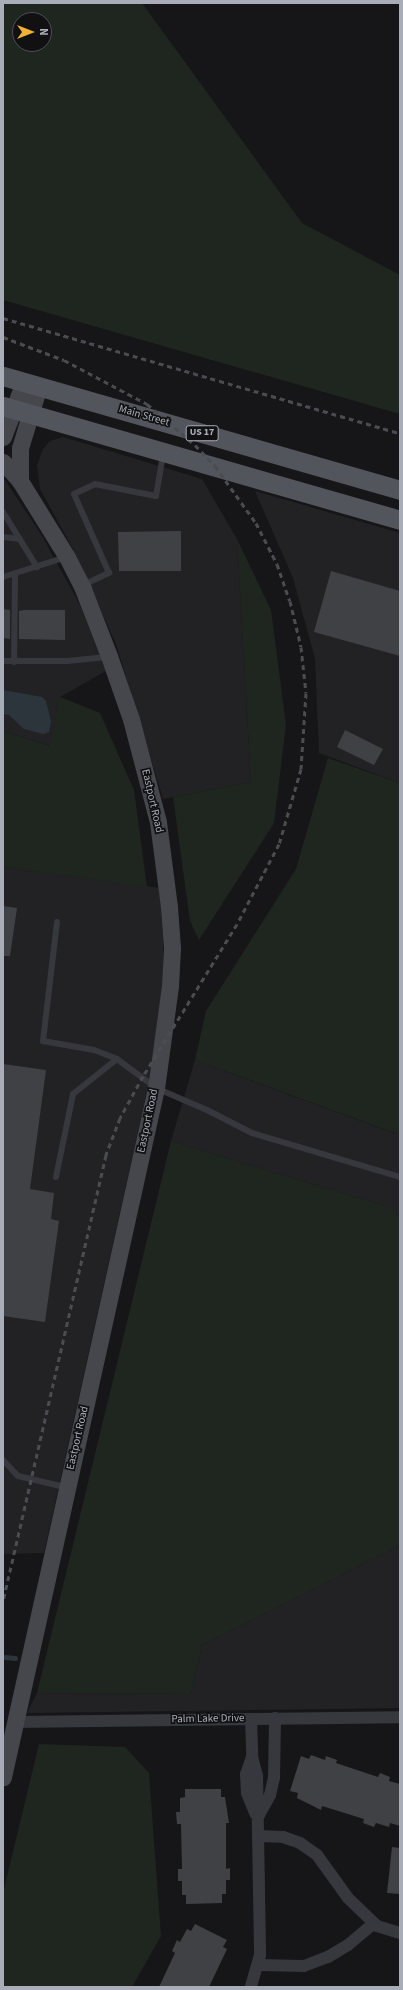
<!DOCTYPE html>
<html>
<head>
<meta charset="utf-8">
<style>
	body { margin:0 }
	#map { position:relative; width:403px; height:1990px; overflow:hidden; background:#161618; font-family:"Source Sans 3",sans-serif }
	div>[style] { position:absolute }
	.built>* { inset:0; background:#222225 }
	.green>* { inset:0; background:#1e261f }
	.water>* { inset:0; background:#2c353c }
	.stream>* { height:4.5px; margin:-2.25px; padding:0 2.25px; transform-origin:2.25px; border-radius:2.25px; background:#2c353c }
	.building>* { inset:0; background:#404145 }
	.lane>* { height:6px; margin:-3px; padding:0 3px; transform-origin:3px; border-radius:3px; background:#37383d }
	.street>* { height:12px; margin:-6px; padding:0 6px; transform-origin:6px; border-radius:6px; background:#37383d }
	.secondary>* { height:17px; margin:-8.5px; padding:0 8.5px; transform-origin:8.5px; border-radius:8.5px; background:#45474d }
	.primary>* { height:19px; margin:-9.5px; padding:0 9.5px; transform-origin:9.5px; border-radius:9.5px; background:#53555c }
	.rail>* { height:3px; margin-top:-1.5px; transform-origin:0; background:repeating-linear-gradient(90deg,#4a4c52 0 5px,transparent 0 9px) }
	span { translate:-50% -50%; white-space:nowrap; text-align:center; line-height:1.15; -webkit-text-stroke:3.5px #111113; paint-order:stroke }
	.shield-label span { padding:1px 3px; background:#111113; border:1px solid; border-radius:3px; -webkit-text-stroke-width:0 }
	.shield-label { font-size:10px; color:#a8adb8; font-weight:700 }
	.street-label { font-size:11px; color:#a8adb8 }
	.frame { position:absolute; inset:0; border:4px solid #a8adb8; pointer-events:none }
	.north { position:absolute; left:12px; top:12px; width:40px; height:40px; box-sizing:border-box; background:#111113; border:1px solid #4d4f55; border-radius:50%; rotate:90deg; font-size:11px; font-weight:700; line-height:16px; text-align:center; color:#a8adb8 }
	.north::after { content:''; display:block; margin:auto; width:14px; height:18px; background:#f2b134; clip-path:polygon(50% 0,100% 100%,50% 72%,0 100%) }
</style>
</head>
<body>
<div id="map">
	<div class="built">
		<i style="clip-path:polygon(63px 437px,202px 479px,237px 539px,251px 782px,163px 799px,116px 644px,74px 551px,40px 489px,37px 465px,43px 449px,50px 441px)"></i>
		<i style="clip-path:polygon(3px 477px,42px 536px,80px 605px,106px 671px,60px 697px,51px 746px,3px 731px)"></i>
		<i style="clip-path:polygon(255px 491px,400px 533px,400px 783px,319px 753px,315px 659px,293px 578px)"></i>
		<i style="clip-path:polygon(3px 867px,160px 888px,163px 937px,163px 986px,148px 1087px,44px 1553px,3px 1554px)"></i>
		<i style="clip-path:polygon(195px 1060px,396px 1134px,400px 1133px,400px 1218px,389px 1207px,171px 1141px)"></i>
		<i style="clip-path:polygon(400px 1545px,400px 1708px,27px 1713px,37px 1693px,191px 1694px,202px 1645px)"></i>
	</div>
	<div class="green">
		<i style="clip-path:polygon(evenodd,3px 3px,142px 3px,302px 223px,400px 275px,400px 414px,3px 300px,3px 3px,20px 20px,44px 20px,44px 44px,20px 44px,20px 20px)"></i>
		<i style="clip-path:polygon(237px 539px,271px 610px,286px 725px,274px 823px,199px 940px,190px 921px,173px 797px,251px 782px)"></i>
		<i style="clip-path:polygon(60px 697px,100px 713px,134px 790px,147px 887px,3px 867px,3px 731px,50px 746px)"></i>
		<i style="clip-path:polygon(328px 758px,400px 783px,400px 1133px,397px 1134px,195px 1060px,206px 1011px,296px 869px)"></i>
		<i style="clip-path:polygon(171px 1141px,389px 1207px,400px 1218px,400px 1545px,202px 1645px,191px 1694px,37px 1693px)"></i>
		<i style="clip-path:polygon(39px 1744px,125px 1747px,149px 1773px,161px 1936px,132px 1987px,3px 1987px,3px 1893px)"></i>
	</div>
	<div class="water">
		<i style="clip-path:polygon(3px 690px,42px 697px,46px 701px,51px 721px,49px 732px,43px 734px,24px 729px,9px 715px,3px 714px)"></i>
	</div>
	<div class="stream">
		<i style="left:5px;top:1657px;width:10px;rotate:6deg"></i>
	</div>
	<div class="building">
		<i style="clip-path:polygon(181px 531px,181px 571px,119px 571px,118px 532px)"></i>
		<i style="clip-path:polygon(331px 571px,400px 591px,400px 656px,314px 632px)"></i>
		<i style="clip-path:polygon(3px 609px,10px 610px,10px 639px,3px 638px)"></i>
		<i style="clip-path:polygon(24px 610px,65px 610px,65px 640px,19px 639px,19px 611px)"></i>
		<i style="clip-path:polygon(345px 730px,383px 749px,374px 765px,337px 747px)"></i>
		<i style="clip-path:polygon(3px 906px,17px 908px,10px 956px,3px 956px)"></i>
		<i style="clip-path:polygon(3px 1064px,46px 1070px,30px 1189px,54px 1193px,51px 1219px,59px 1221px,45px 1322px,3px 1316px)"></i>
		<i style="clip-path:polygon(311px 1755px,325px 1760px,326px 1756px,337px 1760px,336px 1763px,378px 1777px,380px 1773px,390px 1777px,389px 1781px,400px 1784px,400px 1826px,390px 1823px,389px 1827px,376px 1823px,374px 1827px,363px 1823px,364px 1819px,322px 1806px,321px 1810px,297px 1798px,298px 1793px,290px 1791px,301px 1756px,309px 1759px)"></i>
		<i style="clip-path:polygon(185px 1789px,221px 1789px,221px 1797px,225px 1797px,229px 1823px,226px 1823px,226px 1869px,230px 1868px,230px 1880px,226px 1880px,226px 1894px,222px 1894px,222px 1903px,186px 1904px,186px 1895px,182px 1895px,182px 1881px,178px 1881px,178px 1869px,182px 1869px,181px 1824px,177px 1824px,176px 1812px,180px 1812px,180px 1798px,185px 1797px)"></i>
		<i style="clip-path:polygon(392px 1847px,400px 1848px,400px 1894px,387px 1893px)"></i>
		<i style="clip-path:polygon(195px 1924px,227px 1940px,223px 1947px,227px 1949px,209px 1987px,159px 1987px,175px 1953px,172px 1951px,177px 1940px,180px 1942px,187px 1929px,191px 1931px)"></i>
	</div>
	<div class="lane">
		<i style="left:3px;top:512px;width:65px;rotate:58.3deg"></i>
		<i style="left:3px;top:537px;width:17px;rotate:7deg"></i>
		<i style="left:3px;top:577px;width:66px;rotate:-17.6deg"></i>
		<i style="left:83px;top:585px;width:29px;rotate:-25deg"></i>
		<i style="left:109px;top:573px;width:86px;rotate:-113.9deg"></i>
		<i style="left:74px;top:494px;width:23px;rotate:-25deg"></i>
		<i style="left:95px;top:484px;width:62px;rotate:11.1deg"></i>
		<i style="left:156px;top:496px;width:42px;rotate:-80.3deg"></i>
		<i style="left:3px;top:661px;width:64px"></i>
		<i style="left:67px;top:661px;width:40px;rotate:-5.7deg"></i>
		<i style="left:14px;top:662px;width:88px;rotate:-89.3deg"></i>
		<i style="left:57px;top:922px;width:120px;rotate:96.7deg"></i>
		<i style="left:43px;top:1041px;width:52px;rotate:10deg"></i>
		<i style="left:94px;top:1050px;width:25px;rotate:21deg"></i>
		<i style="left:117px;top:1059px;width:49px;rotate:36.6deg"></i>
		<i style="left:156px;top:1088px;width:56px;rotate:23.3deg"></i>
		<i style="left:207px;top:1110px;width:51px;rotate:27.1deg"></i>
		<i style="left:252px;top:1133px;width:154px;rotate:16.6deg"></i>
		<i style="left:56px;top:1177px;width:85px;rotate:-78.4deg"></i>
		<i style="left:73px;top:1094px;width:56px;rotate:-38.5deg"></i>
		<i style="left:3px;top:1460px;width:22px;rotate:47deg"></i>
		<i style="left:18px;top:1476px;width:48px;rotate:13.2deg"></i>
	</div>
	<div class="street">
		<i style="left:251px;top:1719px;width:38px;rotate:88deg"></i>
		<i style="left:252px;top:1757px;width:20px;rotate:75deg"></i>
		<i style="left:257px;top:1776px;width:179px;rotate:89deg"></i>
		<i style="left:260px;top:1955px;width:33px;rotate:106deg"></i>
		<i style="left:15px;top:1722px;width:385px;rotate:-0.7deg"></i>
		<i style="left:252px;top:1757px;width:18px;rotate:109deg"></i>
		<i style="left:246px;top:1774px;width:19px;rotate:87deg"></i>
		<i style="left:247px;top:1793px;width:22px;rotate:68deg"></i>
		<i style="left:259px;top:1815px;width:23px;rotate:-61deg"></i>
		<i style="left:270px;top:1795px;width:17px;rotate:-77deg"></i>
		<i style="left:274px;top:1778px;width:60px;rotate:-89deg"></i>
		<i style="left:258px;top:1836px;width:25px;rotate:2deg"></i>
		<i style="left:283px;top:1837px;width:18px;rotate:19deg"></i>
		<i style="left:300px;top:1843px;width:21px;rotate:35deg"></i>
		<i style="left:317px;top:1855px;width:53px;rotate:54.2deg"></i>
		<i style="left:348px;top:1898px;width:40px;rotate:44deg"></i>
		<i style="left:377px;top:1926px;width:24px;rotate:17deg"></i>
		<i style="left:258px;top:1965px;width:46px;rotate:1.2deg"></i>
		<i style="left:304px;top:1966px;width:26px;rotate:-21deg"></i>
		<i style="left:328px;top:1957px;width:23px;rotate:-31deg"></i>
		<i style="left:348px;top:1945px;width:34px;rotate:-40deg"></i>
	</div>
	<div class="secondary">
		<i style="left:3px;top:437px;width:59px;rotate:-69.1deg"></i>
		<i style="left:3px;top:462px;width:25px;rotate:48deg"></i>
		<i style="left:20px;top:481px;width:89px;rotate:58.3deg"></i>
		<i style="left:67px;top:557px;width:36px;rotate:63deg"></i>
		<i style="left:83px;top:589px;width:72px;rotate:68.8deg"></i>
		<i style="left:109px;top:656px;width:67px;rotate:70.8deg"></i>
		<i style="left:131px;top:719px;width:106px;rotate:75.3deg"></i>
		<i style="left:158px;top:822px;width:86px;rotate:82.6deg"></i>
		<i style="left:169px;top:907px;width:41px;rotate:85.8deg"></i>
		<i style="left:172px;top:948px;width:38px;rotate:93deg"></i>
		<i style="left:170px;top:986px;width:103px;rotate:97.8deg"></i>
		<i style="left:156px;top:1088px;width:706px;rotate:102.52deg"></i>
		<i style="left:20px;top:481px;width:33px;rotate:-90deg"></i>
		<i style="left:20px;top:448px;width:65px;rotate:-73deg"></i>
	</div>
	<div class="primary">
		<i style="left:3px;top:376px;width:413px;rotate:16deg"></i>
		<i style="left:3px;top:406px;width:413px;rotate:16deg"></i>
	</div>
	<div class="rail">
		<i style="left:3px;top:318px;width:413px;rotate:16.2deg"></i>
		<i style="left:3px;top:337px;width:65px;rotate:20.7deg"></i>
		<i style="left:64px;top:360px;width:94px;rotate:27.9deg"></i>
		<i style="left:147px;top:404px;width:63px;rotate:40.5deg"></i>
		<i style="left:195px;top:445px;width:29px;rotate:46deg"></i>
		<i style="left:215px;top:466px;width:70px;rotate:54.3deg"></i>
		<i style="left:256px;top:523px;width:46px;rotate:62.9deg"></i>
		<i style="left:277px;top:564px;width:39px;rotate:71deg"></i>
		<i style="left:290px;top:601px;width:47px;rotate:76.6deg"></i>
		<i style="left:301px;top:647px;width:46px;rotate:83.8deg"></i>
		<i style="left:306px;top:693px;width:76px;rotate:93.8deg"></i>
		<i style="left:301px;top:769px;width:78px;rotate:106.3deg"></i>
		<i style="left:279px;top:844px;width:90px;rotate:117.7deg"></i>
		<i style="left:237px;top:924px;width:179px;rotate:121.7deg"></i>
		<i style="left:143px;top:1076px;width:48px;rotate:118.7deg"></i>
		<i style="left:120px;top:1118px;width:40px;rotate:111deg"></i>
		<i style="left:106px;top:1155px;width:459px;rotate:103deg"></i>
	</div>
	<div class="shield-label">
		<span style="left:202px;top:433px">US 17</span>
	</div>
	<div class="street-label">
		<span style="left:144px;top:416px;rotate:16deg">Main Street</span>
		<span style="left:152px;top:801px;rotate:77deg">Eastport Road</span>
		<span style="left:148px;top:1121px;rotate:-78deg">Eastport Road</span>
		<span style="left:78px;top:1438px;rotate:-77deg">Eastport Road</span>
		<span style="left:208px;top:1719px;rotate:-1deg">Palm Lake Drive</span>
	</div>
	<div class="frame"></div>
	<div class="north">N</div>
</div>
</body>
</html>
